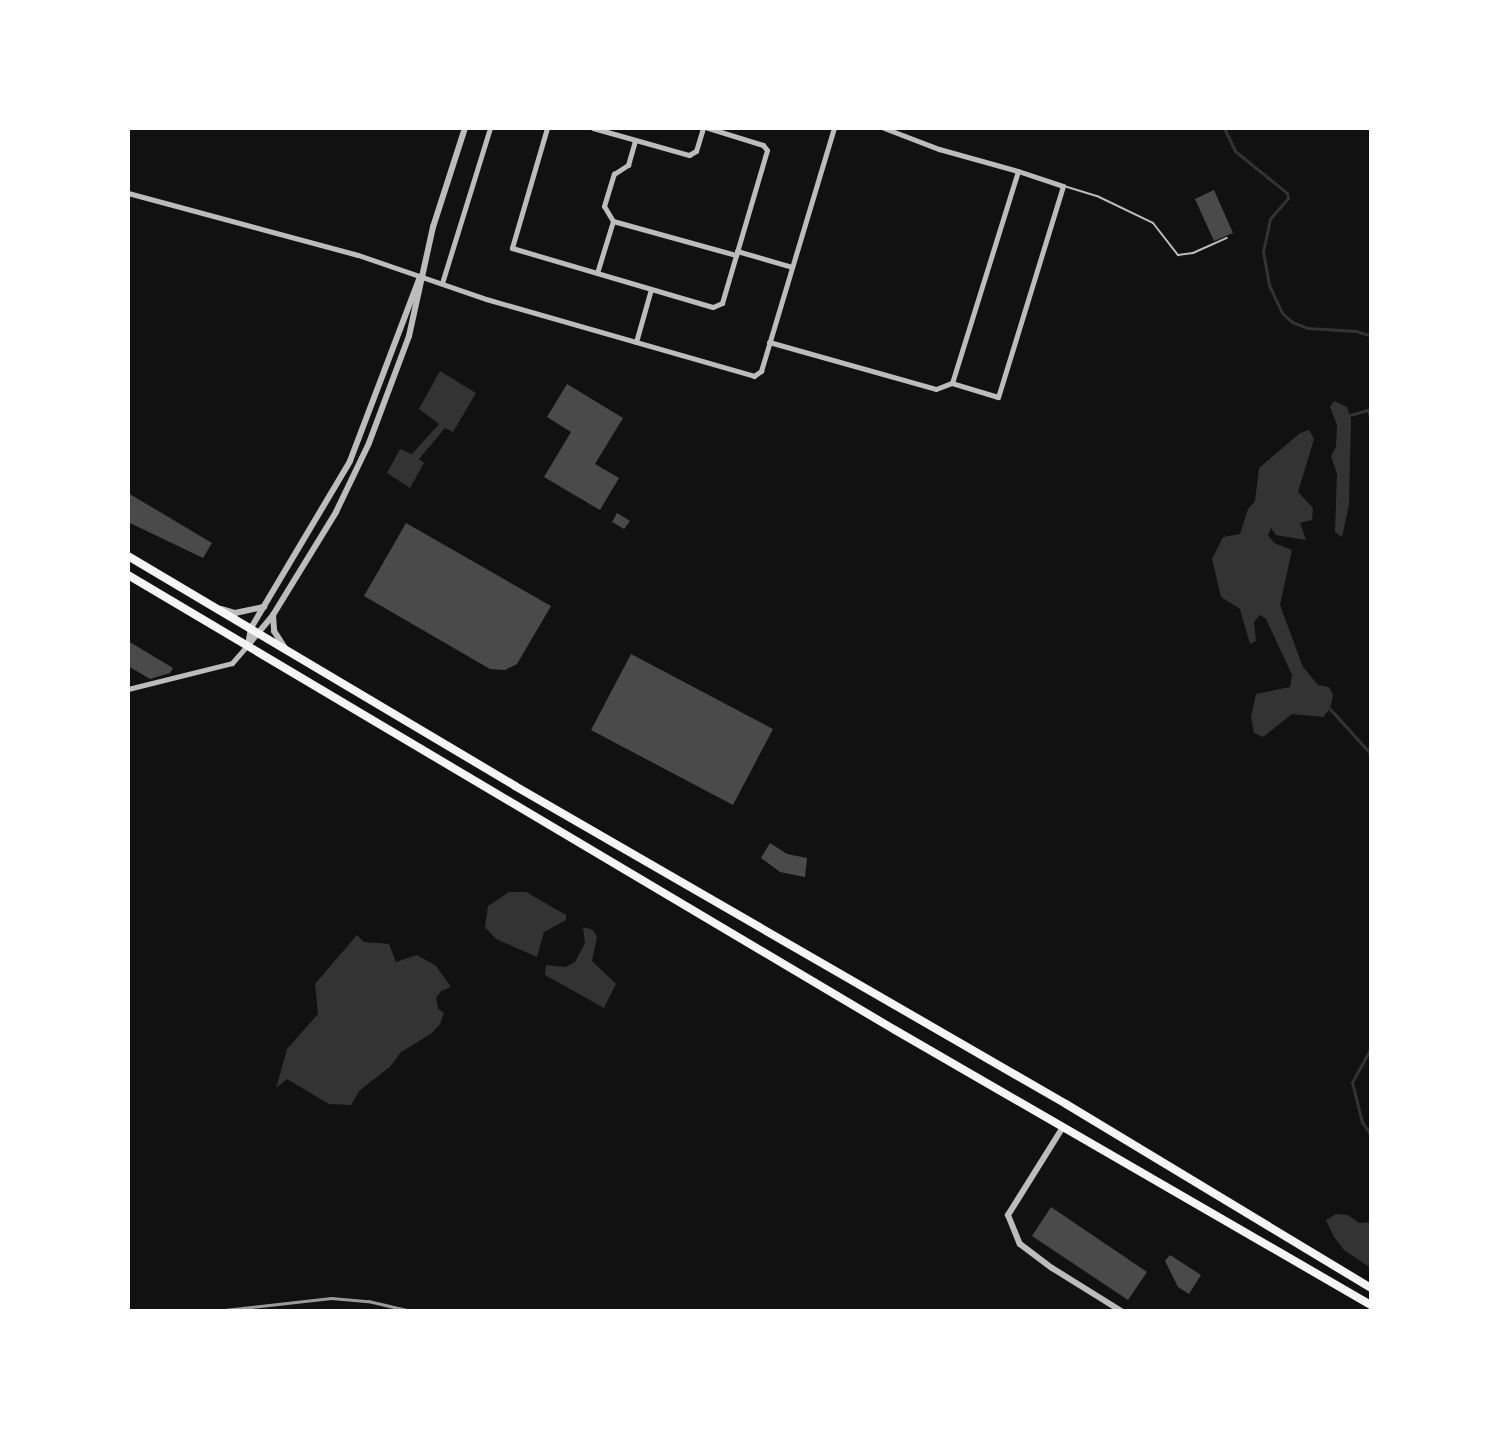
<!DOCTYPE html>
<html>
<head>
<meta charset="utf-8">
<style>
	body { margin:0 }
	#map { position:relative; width:1499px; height:1439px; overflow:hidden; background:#111; font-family:"Exo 2",sans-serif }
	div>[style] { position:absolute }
	.water>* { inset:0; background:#333 }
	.stream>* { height:3px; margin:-1.5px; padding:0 1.5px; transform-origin:1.5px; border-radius:1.5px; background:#333 }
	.building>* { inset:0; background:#4a4a4a }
	.service>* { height:2px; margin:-1px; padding:0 1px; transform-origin:1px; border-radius:1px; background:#bcbcbc }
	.minor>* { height:5px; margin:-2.5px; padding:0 2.5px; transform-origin:2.5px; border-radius:2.5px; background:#bcbcbc }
	.tertiary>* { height:6px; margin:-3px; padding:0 3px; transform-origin:3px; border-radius:3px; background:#bcbcbc }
	.trunk>* { height:8px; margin:-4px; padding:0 4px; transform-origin:4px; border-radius:4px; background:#f5f5f5 }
	.rail>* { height:3px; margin:-1.5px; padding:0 1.5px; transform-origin:1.5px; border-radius:1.5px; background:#9a9a9a }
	span { translate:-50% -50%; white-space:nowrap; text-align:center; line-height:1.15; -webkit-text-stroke:6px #fff; paint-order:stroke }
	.frame { position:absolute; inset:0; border:130px solid #fff; pointer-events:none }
</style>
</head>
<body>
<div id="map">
	<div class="water">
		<i style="clip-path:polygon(440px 371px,476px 393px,453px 432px,445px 428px,419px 459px,424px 463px,410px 488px,387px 473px,400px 449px,412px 454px,439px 424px,419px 409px)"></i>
		<i style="clip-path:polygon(1334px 401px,1347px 407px,1351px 419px,1349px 505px,1342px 537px,1335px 532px,1337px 474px,1331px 456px,1336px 447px,1337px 425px,1330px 407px)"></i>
		<i style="clip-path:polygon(1309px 430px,1314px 439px,1298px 492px,1313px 508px,1312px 520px,1300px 523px,1306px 540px,1276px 535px,1271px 528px,1268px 535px,1274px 543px,1292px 550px,1280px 605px,1303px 667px,1318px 685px,1329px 687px,1333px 695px,1330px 709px,1323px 717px,1292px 714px,1263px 737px,1254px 733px,1251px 717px,1256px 694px,1290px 687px,1292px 675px,1266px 619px,1260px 615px,1254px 622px,1256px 641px,1250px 644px,1240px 609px,1221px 597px,1212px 559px,1223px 537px,1240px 534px,1248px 509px,1255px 501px,1259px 468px,1300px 433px)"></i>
		<i style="clip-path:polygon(509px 892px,526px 892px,566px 915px,566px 920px,544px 932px,537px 957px,496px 939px,485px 927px,488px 906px)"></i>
		<i style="clip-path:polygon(583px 927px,593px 930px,597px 937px,592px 961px,616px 984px,604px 1008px,545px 975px,546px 965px,565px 967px,575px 962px,585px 943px)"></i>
		<i style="clip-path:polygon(357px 935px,364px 942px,389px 944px,396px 962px,417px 955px,436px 966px,451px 987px,441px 991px,436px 998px,438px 1009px,444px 1013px,440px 1024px,432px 1033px,401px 1052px,390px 1067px,360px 1090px,351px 1105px,329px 1104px,287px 1079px,276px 1088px,287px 1049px,318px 1014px,315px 984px)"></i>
		<i style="clip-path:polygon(1336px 1214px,1348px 1215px,1359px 1223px,1371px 1222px,1371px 1268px,1344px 1250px,1334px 1237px,1326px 1220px)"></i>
	</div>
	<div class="stream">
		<i style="left:1224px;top:128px;width:25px;rotate:64deg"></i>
		<i style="left:1235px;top:151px;width:67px;rotate:38.9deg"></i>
		<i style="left:1287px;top:193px;width:5px;rotate:79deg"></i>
		<i style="left:1288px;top:198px;width:28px;rotate:131deg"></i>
		<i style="left:1270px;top:219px;width:33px;rotate:102deg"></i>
		<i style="left:1263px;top:251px;width:35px;rotate:80deg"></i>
		<i style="left:1269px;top:285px;width:31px;rotate:65deg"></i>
		<i style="left:1282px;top:313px;width:13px;rotate:42deg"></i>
		<i style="left:1292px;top:322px;width:17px;rotate:21deg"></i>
		<i style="left:1308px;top:328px;width:48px;rotate:3.6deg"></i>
		<i style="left:1356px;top:331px;width:16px;rotate:18deg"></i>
		<i style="left:1350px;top:415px;width:19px;rotate:-16deg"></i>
		<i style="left:1368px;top:410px;width:11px;rotate:75deg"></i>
		<i style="left:1330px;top:709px;width:61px;rotate:47.7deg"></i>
		<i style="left:1371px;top:1048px;width:39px;rotate:119deg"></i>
		<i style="left:1352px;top:1082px;width:41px;rotate:76deg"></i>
		<i style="left:1362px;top:1122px;width:16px;rotate:55deg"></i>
	</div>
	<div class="building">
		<i style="clip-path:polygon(1214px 190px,1233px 233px,1214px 241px,1195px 199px)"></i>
		<i style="clip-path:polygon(567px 384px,623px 418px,595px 464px,619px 478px,600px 510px,544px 477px,571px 432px,547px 417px)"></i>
		<i style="clip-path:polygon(128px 493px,212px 543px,203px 558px,128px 522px)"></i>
		<i style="clip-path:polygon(617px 513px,630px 521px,624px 529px,612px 522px)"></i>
		<i style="clip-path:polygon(406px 523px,551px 606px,517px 664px,505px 670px,490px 669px,364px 596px)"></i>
		<i style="clip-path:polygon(128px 641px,173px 668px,170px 673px,150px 679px,128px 666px)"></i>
		<i style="clip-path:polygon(631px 654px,773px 729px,733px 805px,591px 730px)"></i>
		<i style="clip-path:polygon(770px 843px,787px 854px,807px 858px,805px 877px,780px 872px,761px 858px)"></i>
		<i style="clip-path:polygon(1051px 1207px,1147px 1272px,1128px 1300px,1032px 1236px)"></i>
		<i style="clip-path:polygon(1170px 1255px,1201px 1275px,1189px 1294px,1178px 1287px,1165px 1261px)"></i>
	</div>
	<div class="service">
		<i style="left:1064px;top:186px;width:34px;rotate:17deg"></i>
		<i style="left:1097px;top:196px;width:62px;rotate:25.7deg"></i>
		<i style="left:1153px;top:223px;width:41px;rotate:52deg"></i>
		<i style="left:1178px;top:255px;width:15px;rotate:-8deg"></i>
		<i style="left:1193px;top:253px;width:37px;rotate:-24deg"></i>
	</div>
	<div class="minor">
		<i style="left:547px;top:128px;width:125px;rotate:106.3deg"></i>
		<i style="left:512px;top:248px;width:209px;rotate:16.4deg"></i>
		<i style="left:713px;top:307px;width:10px;rotate:-24deg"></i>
		<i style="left:722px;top:303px;width:159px;rotate:-73.6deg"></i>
		<i style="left:767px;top:150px;width:6px;rotate:-129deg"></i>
		<i style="left:763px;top:145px;width:58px;rotate:-162.8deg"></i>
		<i style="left:593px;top:128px;width:100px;rotate:15.7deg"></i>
		<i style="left:689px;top:155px;width:8px;rotate:-30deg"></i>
		<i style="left:696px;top:151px;width:24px;rotate:-73deg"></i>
		<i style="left:884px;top:128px;width:59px;rotate:20.9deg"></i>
		<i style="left:939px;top:149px;width:82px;rotate:15.6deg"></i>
		<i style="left:1018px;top:171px;width:47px;rotate:18.4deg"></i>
		<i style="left:1063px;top:186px;width:221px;rotate:107.1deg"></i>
		<i style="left:998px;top:397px;width:48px;rotate:-163.1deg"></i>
		<i style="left:952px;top:383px;width:222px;rotate:-72.7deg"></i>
		<i style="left:128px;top:193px;width:238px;rotate:15.1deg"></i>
		<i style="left:358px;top:255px;width:135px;rotate:19deg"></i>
		<i style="left:486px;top:299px;width:279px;rotate:16deg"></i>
		<i style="left:754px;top:376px;width:9px;rotate:-36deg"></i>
		<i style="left:761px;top:371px;width:254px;rotate:-73.3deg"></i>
		<i style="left:613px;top:221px;width:128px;rotate:15.5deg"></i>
		<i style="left:737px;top:251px;width:57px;rotate:16.2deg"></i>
		<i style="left:597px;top:273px;width:54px;rotate:-72.9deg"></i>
		<i style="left:613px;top:221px;width:17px;rotate:-121deg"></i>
		<i style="left:604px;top:206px;width:34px;rotate:-73deg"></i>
		<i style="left:614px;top:174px;width:17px;rotate:-33deg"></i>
		<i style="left:628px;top:165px;width:25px;rotate:-74deg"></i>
		<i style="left:442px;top:283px;width:162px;rotate:-72.8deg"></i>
		<i style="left:636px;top:342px;width:55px;rotate:-74.2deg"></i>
		<i style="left:769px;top:342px;width:173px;rotate:15.7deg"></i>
		<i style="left:936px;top:389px;width:17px;rotate:-21deg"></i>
		<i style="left:128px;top:689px;width:107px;rotate:-14deg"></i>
		<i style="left:232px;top:663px;width:23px;rotate:-49deg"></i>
	</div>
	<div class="tertiary">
		<i style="left:221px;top:609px;width:15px;rotate:16deg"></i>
		<i style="left:235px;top:613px;width:30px;rotate:-12deg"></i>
		<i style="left:273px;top:615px;width:16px;rotate:86deg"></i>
		<i style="left:274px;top:631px;width:20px;rotate:57deg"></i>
		<i style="left:248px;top:645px;width:39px;rotate:-50deg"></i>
		<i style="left:273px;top:615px;width:121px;rotate:-58.5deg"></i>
		<i style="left:336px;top:512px;width:76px;rotate:-64.4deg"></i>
		<i style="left:369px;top:443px;width:114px;rotate:-69.5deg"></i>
		<i style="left:409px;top:336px;width:112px;rotate:-77.6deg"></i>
		<i style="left:433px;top:227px;width:104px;rotate:-72.1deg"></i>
		<i style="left:248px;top:645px;width:17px;rotate:-80deg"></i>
		<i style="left:251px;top:628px;width:194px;rotate:-59.3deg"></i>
		<i style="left:350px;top:461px;width:197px;rotate:-69.2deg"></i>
		<i style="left:1063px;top:1127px;width:104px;rotate:122deg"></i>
		<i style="left:1008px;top:1215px;width:31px;rotate:68deg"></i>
		<i style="left:1020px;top:1244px;width:40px;rotate:37deg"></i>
		<i style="left:1052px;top:1268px;width:81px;rotate:31.9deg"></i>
	</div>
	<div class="trunk">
		<i style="left:128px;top:556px;width:450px;rotate:30.7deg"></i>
		<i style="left:515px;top:786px;width:636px;rotate:29.99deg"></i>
		<i style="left:1066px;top:1104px;width:356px;rotate:31.1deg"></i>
		<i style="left:128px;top:575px;width:892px;rotate:30.68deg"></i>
		<i style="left:895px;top:1030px;width:550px;rotate:30.02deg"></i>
	</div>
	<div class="rail">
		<i style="left:215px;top:1311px;width:117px;rotate:-6.4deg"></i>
		<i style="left:331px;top:1298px;width:37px;rotate:5deg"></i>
		<i style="left:368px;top:1301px;width:44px;rotate:13.1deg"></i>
	</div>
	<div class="frame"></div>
</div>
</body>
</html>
